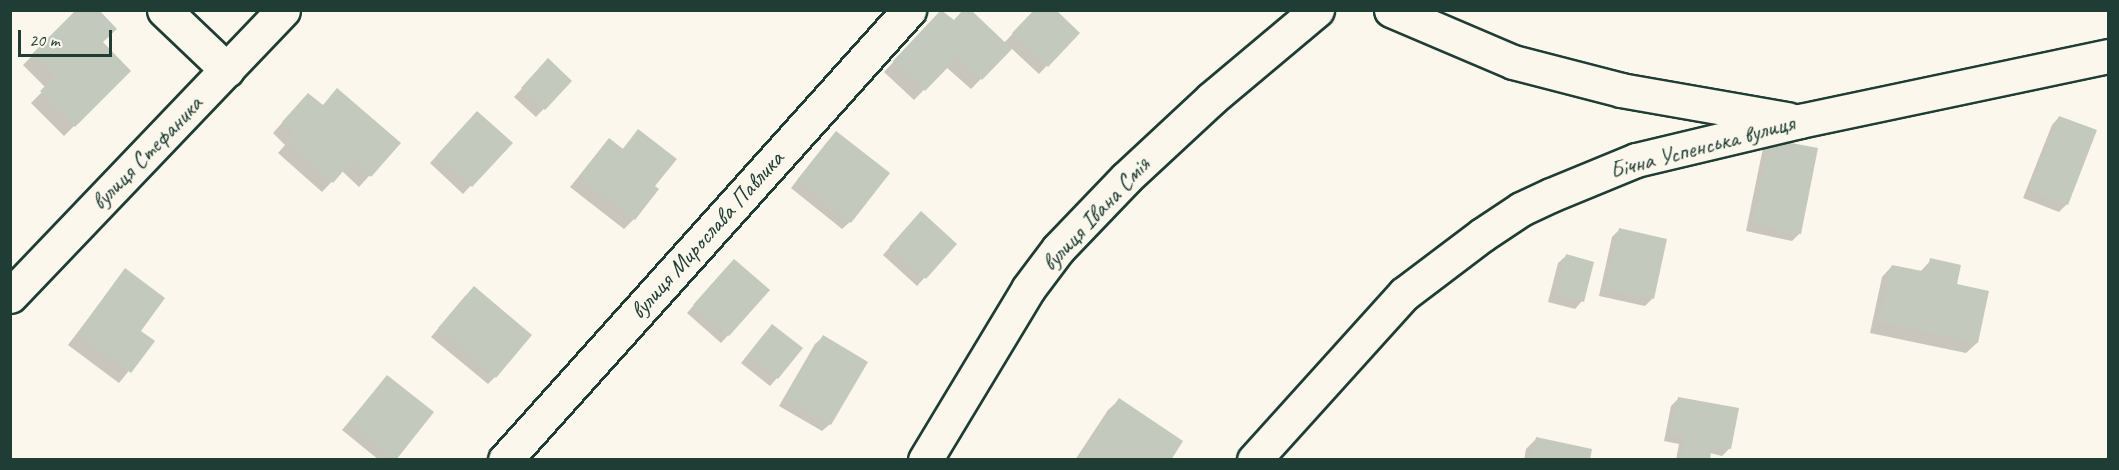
<!DOCTYPE html>
<html>
<head>
<meta charset="utf-8">
<style>
	body { margin:0 }
	#map { position:relative; width:2119px; height:470px; overflow:hidden; background:#fbf7ec; font-family:Caveat,sans-serif }
	div>[style] { position:absolute }
	.shadow>* { inset:0; background:#0003 }
	.building>* { inset:0; background:#c4c9be }
	.roads { filter:drop-shadow(2px 0 #1f3d34) drop-shadow(-2px 0 #1f3d34) drop-shadow(0 2px #1f3d34) drop-shadow(0 -2px #1f3d34) }
	.minor>* { height:33px; margin:-16.5px; padding:0 16.5px; transform-origin:16.5px; border-radius:16.5px; background:#fbf7ec }
	span { translate:-50% -50%; white-space:nowrap; text-align:center; line-height:1.15; -webkit-text-stroke:4.5px #fbf7ec; paint-order:stroke }
	.street-label { font-size:24px; color:#1f3d34 }
	.frame { position:absolute; inset:0; border:12px solid #1f3d34; pointer-events:none }
	.scale { position:absolute; left:18px; top:30px; width:94px; height:27px; box-sizing:border-box; border:3px solid #1f3d34; border-top:0; padding-left:8px; font-size:18px; line-height:21px; white-space:nowrap; color:#1f3d34; -webkit-text-stroke:4px #fbf7ec; paint-order:stroke }
</style>
</head>
<body>
<div id="map">
	<div class="shadow">
		<i style="clip-path:polygon(78px 10px,101px 43px,129px 71px,64px 136px,31px 103px,46px 88px,23px 65px)"></i>
		<i style="clip-path:polygon(1035px 10px,1078px 33px,1039px 74px,1011px 48px,971px 89px,946px 67px,914px 100px,884px 72px,932px 21px,954px 22px,1004px 43px)"></i>
		<i style="clip-path:polygon(548px 61px,570px 81px,536px 117px,514px 97px)"></i>
		<i style="clip-path:polygon(298px 105px,322px 106px,399px 143px,359px 187px,342px 171px,322px 192px,278px 153px,285px 145px,273px 133px)"></i>
		<i style="clip-path:polygon(2059px 117px,2067px 204px,2059px 212px,2023px 198px,2052px 125px)"></i>
		<i style="clip-path:polygon(470px 120px,510px 143px,463px 194px,430px 163px)"></i>
		<i style="clip-path:polygon(638px 131px,653px 187px,634px 219px,624px 229px,570px 187px,609px 140px,622px 150px)"></i>
		<i style="clip-path:polygon(828px 141px,850px 222px,842px 229px,791px 188px)"></i>
		<i style="clip-path:polygon(1771px 141px,1800px 233px,1792px 241px,1746px 231px,1763px 148px)"></i>
		<i style="clip-path:polygon(913px 221px,955px 244px,917px 286px,883px 255px)"></i>
		<i style="clip-path:polygon(1619px 230px,1652px 299px,1645px 306px,1599px 296px,1612px 237px)"></i>
		<i style="clip-path:polygon(1566px 256px,1582px 301px,1575px 309px,1548px 302px,1558px 263px)"></i>
		<i style="clip-path:polygon(1931px 260px,1955px 285px,1977px 343px,1966px 353px,1870px 333px,1882px 277px,1892px 266px,1920px 272px)"></i>
		<i style="clip-path:polygon(726px 268px,768px 291px,721px 343px,687px 313px)"></i>
		<i style="clip-path:polygon(125px 270px,139px 331px,153px 341px,119px 383px,68px 345px)"></i>
		<i style="clip-path:polygon(466px 295px,495px 377px,488px 384px,431px 337px)"></i>
		<i style="clip-path:polygon(765px 333px,777px 378px,770px 386px,741px 363px)"></i>
		<i style="clip-path:polygon(823px 337px,830px 424px,822px 431px,779px 406px,815px 344px)"></i>
		<i style="clip-path:polygon(387px 377px,431px 413px,394px 460px,379px 460px,342px 430px)"></i>
		<i style="clip-path:polygon(1679px 398px,1730px 448px,1722px 456px,1710px 453px,1708px 460px,1676px 460px,1679px 444px,1664px 441px,1671px 406px)"></i>
		<i style="clip-path:polygon(1119px 400px,1169px 460px,1075px 460px,1108px 410px)"></i>
		<i style="clip-path:polygon(1536px 439px,1588px 460px,1524px 460px,1526px 449px)"></i>
	</div>
	<div class="building">
		<i style="clip-path:polygon(76px 10px,99px 10px,117px 29px,103px 42px,131px 71px,75px 127px,40px 91px,55px 76px,32px 54px)"></i>
		<i style="clip-path:polygon(941px 10px,954px 20px,963px 10px,971px 10px,1012px 49px,982px 80px,958px 57px,925px 91px,893px 61px)"></i>
		<i style="clip-path:polygon(1034px 10px,1056px 10px,1080px 33px,1048px 67px,1012px 33px)"></i>
		<i style="clip-path:polygon(548px 58px,572px 81px,545px 110px,521px 88px)"></i>
		<i style="clip-path:polygon(337px 88px,401px 143px,371px 177px,352px 161px,333px 183px,287px 142px,294px 134px,282px 122px,308px 93px,323px 105px)"></i>
		<i style="clip-path:polygon(477px 111px,513px 143px,472px 187px,437px 155px)"></i>
		<i style="clip-path:polygon(2059px 116px,2097px 130px,2068px 205px,2030px 190px)"></i>
		<i style="clip-path:polygon(638px 129px,677px 159px,655px 186px,659px 189px,635px 220px,579px 176px,609px 138px,623px 149px)"></i>
		<i style="clip-path:polygon(836px 131px,890px 173px,851px 223px,797px 180px)"></i>
		<i style="clip-path:polygon(1770px 139px,1818px 148px,1801px 234px,1753px 224px)"></i>
		<i style="clip-path:polygon(921px 211px,957px 244px,926px 279px,889px 247px)"></i>
		<i style="clip-path:polygon(1619px 228px,1667px 239px,1654px 299px,1605px 289px)"></i>
		<i style="clip-path:polygon(1566px 254px,1594px 262px,1584px 302px,1555px 294px)"></i>
		<i style="clip-path:polygon(1930px 258px,1961px 265px,1957px 284px,1989px 291px,1978px 343px,1880px 322px,1892px 265px,1927px 272px)"></i>
		<i style="clip-path:polygon(734px 259px,770px 290px,729px 336px,693px 305px)"></i>
		<i style="clip-path:polygon(125px 268px,165px 298px,141px 331px,155px 341px,131px 373px,77px 334px)"></i>
		<i style="clip-path:polygon(474px 286px,532px 335px,496px 378px,438px 328px)"></i>
		<i style="clip-path:polygon(772px 324px,803px 348px,778px 379px,748px 355px)"></i>
		<i style="clip-path:polygon(823px 335px,868px 362px,831px 425px,785px 398px)"></i>
		<i style="clip-path:polygon(387px 375px,434px 412px,396px 460px,349px 422px)"></i>
		<i style="clip-path:polygon(1678px 397px,1739px 408px,1731px 449px,1712px 445px,1710px 460px,1681px 460px,1686px 436px,1671px 434px)"></i>
		<i style="clip-path:polygon(1119px 398px,1183px 441px,1171px 460px,1077px 460px)"></i>
		<i style="clip-path:polygon(1536px 437px,1592px 449px,1590px 460px,1531px 460px)"></i>
	</div>
	<div class="roads">
		<div class="minor">
			<i style="left:164px;top:10px;width:87px;rotate:43.6deg"></i>
			<i style="left:1391px;top:10px;width:133px;rotate:23.1deg"></i>
			<i style="left:1513px;top:62px;width:112px;rotate:14.5deg"></i>
			<i style="left:1621px;top:90px;width:169px;rotate:9.9deg"></i>
			<i style="left:10px;top:296px;width:395px;rotate:-46.3deg"></i>
			<i style="left:505px;top:460px;width:605px;rotate:-48.08deg"></i>
			<i style="left:925px;top:460px;width:200px;rotate:-58.9deg"></i>
			<i style="left:1028px;top:289px;width:50px;rotate:-53.1deg"></i>
			<i style="left:1058px;top:249px;width:98px;rotate:-46.2deg"></i>
			<i style="left:1126px;top:178px;width:117px;rotate:-42.9deg"></i>
			<i style="left:1212px;top:98px;width:137px;rotate:-40deg"></i>
			<i style="left:1254px;top:460px;width:224px;rotate:-47.9deg"></i>
			<i style="left:1404px;top:294px;width:98px;rotate:-37.1deg"></i>
			<i style="left:1482px;top:235px;width:47px;rotate:-33.7deg"></i>
			<i style="left:1521px;top:209px;width:33px;rotate:-25deg"></i>
			<i style="left:1551px;top:195px;width:92px;rotate:-22.4deg"></i>
			<i style="left:1636px;top:160px;width:169px;rotate:-13.4deg"></i>
			<i style="left:1800px;top:121px;width:315px;rotate:-11.9deg"></i>
		</div>
	</div>
	<div class="street-label">
		<span style="left:1702px;top:147px;rotate:-15deg">Бічна Успенська вулиця</span>
		<span style="left:147px;top:153px;rotate:-46deg">вулиця Стефаника</span>
		<span style="left:1096px;top:214px;rotate:-47deg">вулиця Івана Смія</span>
		<span style="left:707px;top:235px;rotate:-48deg">вулиця Мирослава Павлика</span>
	</div>
	<div class="frame"></div>
	<div class="scale">20 m</div>
</div>
</body>
</html>
